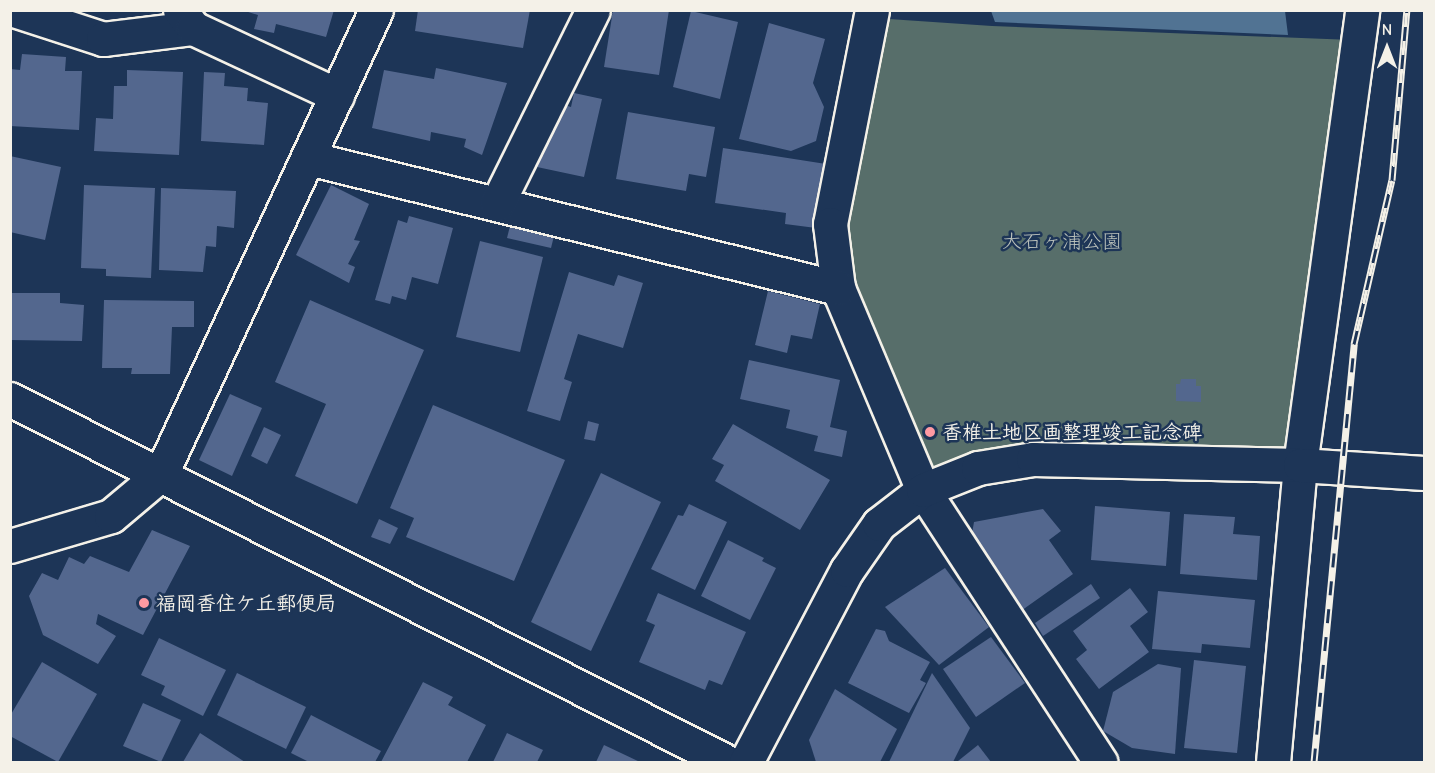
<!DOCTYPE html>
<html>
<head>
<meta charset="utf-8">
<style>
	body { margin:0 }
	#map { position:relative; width:1435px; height:773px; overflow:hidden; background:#1d3557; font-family:"Comic Neue","Klee One",sans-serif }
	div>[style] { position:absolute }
	.green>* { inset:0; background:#576e6a }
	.water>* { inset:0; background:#517393 }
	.building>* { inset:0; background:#53678e }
	.roads { filter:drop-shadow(2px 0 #f4f1e8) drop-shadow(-2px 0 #f4f1e8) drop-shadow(0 2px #f4f1e8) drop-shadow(0 -2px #f4f1e8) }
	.street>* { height:33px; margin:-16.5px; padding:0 16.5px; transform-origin:16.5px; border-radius:16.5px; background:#1d3557 }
	.secondary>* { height:33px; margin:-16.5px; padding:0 16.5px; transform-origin:16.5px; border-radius:16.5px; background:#1d3557 }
	.rail>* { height:7px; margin-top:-3.5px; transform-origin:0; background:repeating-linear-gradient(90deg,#1d3557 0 14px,#f4f1e8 0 28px); box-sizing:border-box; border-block:2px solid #f4f1e8 }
	.dots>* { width:16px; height:16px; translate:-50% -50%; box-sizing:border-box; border:3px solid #1d3557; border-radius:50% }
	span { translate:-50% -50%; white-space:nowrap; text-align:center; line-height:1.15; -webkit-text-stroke:5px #1d3557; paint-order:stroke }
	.park-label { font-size:20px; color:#bdc3bc }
	.poi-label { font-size:20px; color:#f4f1e8; font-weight:700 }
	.left { translate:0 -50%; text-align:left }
	.frame { position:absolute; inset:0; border:12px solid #f4f1e8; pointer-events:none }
	.north { position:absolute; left:1357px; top:18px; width:60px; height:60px; -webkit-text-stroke:4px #1d3557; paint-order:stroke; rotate:0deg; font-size:16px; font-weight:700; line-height:24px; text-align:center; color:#f4f1e8 }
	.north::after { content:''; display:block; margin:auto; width:21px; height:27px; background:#f4f1e8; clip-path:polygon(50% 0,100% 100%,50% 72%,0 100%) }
</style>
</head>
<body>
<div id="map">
	<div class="green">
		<i style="clip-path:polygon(874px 18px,992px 26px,1352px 40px,1295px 461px,924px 477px,833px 226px)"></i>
	</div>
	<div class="water">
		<i style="clip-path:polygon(991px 11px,1285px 11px,1288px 35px,995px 22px)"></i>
	</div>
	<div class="building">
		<i style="clip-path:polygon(242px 10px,334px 10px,326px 37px,276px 24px,274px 33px,254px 29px,258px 15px)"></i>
		<i style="clip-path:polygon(418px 10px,530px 10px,523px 48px,415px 31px)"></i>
		<i style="clip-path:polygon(613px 10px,669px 10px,659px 75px,604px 67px)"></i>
		<i style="clip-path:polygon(691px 11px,738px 22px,720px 99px,673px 87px)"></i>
		<i style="clip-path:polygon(769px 23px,825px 39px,813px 83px,824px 107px,816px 141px,791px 151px,739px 139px)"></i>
		<i style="clip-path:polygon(22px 54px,66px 57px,65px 71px,82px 71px,79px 130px,10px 126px,10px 69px,20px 70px)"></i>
		<i style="clip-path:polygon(436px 68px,507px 83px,482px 155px,464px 147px,466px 139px,431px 132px,430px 141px,372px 128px,384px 70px,434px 79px)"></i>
		<i style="clip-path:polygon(127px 70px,183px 72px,179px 155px,94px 151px,96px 118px,113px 119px,114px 86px,127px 86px)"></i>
		<i style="clip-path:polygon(204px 72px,225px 73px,224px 86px,248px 88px,247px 101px,268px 103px,264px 145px,201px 141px)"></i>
		<i style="clip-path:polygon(574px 93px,602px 99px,584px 177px,537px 167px,545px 128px,553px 131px,561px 104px,571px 107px)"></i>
		<i style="clip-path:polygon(628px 112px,715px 127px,706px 177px,689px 174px,686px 191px,616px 179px)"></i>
		<i style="clip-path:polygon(723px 148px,826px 164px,816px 228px,785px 224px,786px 213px,715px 203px)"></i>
		<i style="clip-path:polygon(10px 156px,61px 167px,45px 240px,10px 232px)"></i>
		<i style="clip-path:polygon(84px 185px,155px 188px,151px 278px,106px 276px,106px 269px,81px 268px)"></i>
		<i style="clip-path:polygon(331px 185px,369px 204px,354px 240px,360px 241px,348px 264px,355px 267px,349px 283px,296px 255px)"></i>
		<i style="clip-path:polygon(161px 188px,236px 191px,234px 228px,217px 226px,216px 247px,206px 246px,203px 272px,159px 270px)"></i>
		<i style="clip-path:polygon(409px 216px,453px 228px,438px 284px,412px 277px,406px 300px,392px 296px,390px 304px,375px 300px,398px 220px,407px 223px)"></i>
		<i style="clip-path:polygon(510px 226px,554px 236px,551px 248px,507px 238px)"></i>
		<i style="clip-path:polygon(480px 241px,543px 257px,520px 352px,456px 337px)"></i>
		<i style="clip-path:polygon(569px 272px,614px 286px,618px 275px,643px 283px,623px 348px,578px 334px,564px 379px,572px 382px,560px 421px,527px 411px)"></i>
		<i style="clip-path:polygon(768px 291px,820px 304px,812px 339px,791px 335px,787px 353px,755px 345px)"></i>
		<i style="clip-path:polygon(10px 293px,60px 293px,60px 303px,84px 305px,82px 341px,10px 340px)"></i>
		<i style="clip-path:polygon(104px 300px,194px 301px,194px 327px,172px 327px,170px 374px,131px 374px,132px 368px,102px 368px)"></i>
		<i style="clip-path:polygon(310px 300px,424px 350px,357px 504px,295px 476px,326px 404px,275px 382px)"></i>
		<i style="clip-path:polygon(749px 360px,840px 380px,830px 427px,847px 431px,842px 457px,814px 451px,818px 436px,786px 428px,790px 410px,740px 399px)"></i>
		<i style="clip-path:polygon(1181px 379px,1196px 379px,1196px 386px,1201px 386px,1201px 402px,1176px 401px,1176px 384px,1180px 384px)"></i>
		<i style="clip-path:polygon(230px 394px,262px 408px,232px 476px,199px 460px)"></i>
		<i style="clip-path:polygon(433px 405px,565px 460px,514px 581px,406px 537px,414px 518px,390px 508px)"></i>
		<i style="clip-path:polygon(588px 421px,599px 424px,595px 441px,584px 439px)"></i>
		<i style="clip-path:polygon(733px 424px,830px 480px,800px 530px,715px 481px,724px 465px,712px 459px)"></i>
		<i style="clip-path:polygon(264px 427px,281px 435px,267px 464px,251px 456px)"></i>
		<i style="clip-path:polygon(601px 473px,661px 502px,591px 651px,531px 622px)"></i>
		<i style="clip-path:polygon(689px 504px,727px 522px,695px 590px,651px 569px,678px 515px,683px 516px)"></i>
		<i style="clip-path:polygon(1095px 506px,1170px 512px,1166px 566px,1091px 560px)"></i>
		<i style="clip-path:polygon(1043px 509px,1061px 531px,1049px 540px,1073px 574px,1018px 613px,970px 545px,974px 522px)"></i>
		<i style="clip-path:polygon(1184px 514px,1235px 517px,1233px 534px,1260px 536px,1257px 580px,1180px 574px)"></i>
		<i style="clip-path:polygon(379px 519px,398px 528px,390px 544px,371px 537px)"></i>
		<i style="clip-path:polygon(152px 530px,190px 546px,143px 635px,98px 614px,96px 624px,116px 636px,98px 664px,43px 635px,29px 596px,42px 573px,58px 580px,69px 557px,84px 564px,90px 556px,129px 572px)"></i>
		<i style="clip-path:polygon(728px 540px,764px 558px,762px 561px,776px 568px,750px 620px,701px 596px)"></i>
		<i style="clip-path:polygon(945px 568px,989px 627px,939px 665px,885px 607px)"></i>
		<i style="clip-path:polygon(1091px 584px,1100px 598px,1043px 636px,1035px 623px)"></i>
		<i style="clip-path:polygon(1130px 588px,1148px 612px,1130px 626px,1149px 652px,1099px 689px,1076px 659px,1087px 650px,1073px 631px)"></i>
		<i style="clip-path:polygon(1158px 591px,1255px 600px,1250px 648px,1202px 644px,1201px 653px,1152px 649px)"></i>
		<i style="clip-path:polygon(658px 593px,746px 632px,722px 685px,709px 680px,705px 690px,639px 662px,655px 625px,646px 621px)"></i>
		<i style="clip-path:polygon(876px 629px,885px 631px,889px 641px,930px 662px,920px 680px,926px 683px,909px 713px,848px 683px)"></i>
		<i style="clip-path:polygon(991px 637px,1025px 683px,976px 717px,943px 669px)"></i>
		<i style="clip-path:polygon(159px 638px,226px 670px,203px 716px,161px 695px,165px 686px,141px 675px)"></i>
		<i style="clip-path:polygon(1194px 660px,1246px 666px,1237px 753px,1184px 748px)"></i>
		<i style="clip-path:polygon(42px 662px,97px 694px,58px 762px,10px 736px,10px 716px)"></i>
		<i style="clip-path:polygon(1158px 664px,1181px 668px,1175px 754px,1132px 748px,1103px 731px,1113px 692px)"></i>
		<i style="clip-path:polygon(237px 673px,306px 707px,286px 749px,217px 715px)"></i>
		<i style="clip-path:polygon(932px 673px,970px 728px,953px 762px,889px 762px)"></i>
		<i style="clip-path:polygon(423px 682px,453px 697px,448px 705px,486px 725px,467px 762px,381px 762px)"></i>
		<i style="clip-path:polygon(835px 689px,897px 729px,880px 762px,816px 762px,809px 740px)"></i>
		<i style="clip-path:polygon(143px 703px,181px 720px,161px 762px,123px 746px)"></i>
		<i style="clip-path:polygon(311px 715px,381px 751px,375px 762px,309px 762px,291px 753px)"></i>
		<i style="clip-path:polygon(200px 733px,245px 762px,183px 762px)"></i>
		<i style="clip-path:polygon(507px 733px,543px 750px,537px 762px,493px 762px)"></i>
		<i style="clip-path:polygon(604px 745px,640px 762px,596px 762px)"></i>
		<i style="clip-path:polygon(978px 745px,991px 762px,960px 762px,958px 761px)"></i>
	</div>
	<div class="roads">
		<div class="street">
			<i style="left:14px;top:10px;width:94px;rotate:18deg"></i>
			<i style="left:103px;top:39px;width:91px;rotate:-7deg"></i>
			<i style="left:180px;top:10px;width:22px;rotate:54deg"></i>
			<i style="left:193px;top:28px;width:159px;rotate:25deg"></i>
			<i style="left:872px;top:10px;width:218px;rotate:101.1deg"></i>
			<i style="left:830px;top:224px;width:64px;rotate:82.9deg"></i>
			<i style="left:838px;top:288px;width:219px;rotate:67.2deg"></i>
			<i style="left:923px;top:490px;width:325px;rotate:56.9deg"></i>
			<i style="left:308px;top:158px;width:546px;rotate:13.78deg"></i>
			<i style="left:497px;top:204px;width:216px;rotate:-63.7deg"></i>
			<i style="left:10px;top:546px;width:105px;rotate:-16.5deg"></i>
			<i style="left:111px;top:516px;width:65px;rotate:-40deg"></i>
			<i style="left:161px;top:474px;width:511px;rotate:-65.14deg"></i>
			<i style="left:1273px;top:762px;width:298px;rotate:-84.8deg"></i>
			<i style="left:1300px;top:465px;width:459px;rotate:-82.2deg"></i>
		</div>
		<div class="secondary">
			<i style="left:10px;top:399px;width:804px;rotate:26.85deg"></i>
			<i style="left:746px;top:762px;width:217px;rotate:-62.3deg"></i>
			<i style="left:847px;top:570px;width:56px;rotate:-55.2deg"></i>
			<i style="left:879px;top:524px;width:56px;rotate:-37.7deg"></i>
			<i style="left:923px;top:490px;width:59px;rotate:-21.8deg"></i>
			<i style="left:978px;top:468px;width:56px;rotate:-9.3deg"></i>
			<i style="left:1033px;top:459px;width:267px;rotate:1.3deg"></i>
			<i style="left:1300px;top:465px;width:124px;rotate:3.7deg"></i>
		</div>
	</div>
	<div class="rail">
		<i style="left:1314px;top:762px;width:420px;rotate:-84.5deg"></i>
		<i style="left:1354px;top:344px;width:168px;rotate:-77deg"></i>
		<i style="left:1392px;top:180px;width:171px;rotate:-85deg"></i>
	</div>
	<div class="dots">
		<i style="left:930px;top:432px;background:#ff9aa2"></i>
		<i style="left:144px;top:603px;background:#ff9aa2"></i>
	</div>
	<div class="park-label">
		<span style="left:1062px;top:241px">大石ヶ浦公園</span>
	</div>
	<div class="poi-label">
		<span class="left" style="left:942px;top:432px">香椎土地区画整理竣工記念碑</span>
		<span class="left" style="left:156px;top:603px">福岡香住ケ丘郵便局</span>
	</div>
	<div class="frame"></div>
	<div class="north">N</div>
</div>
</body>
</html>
